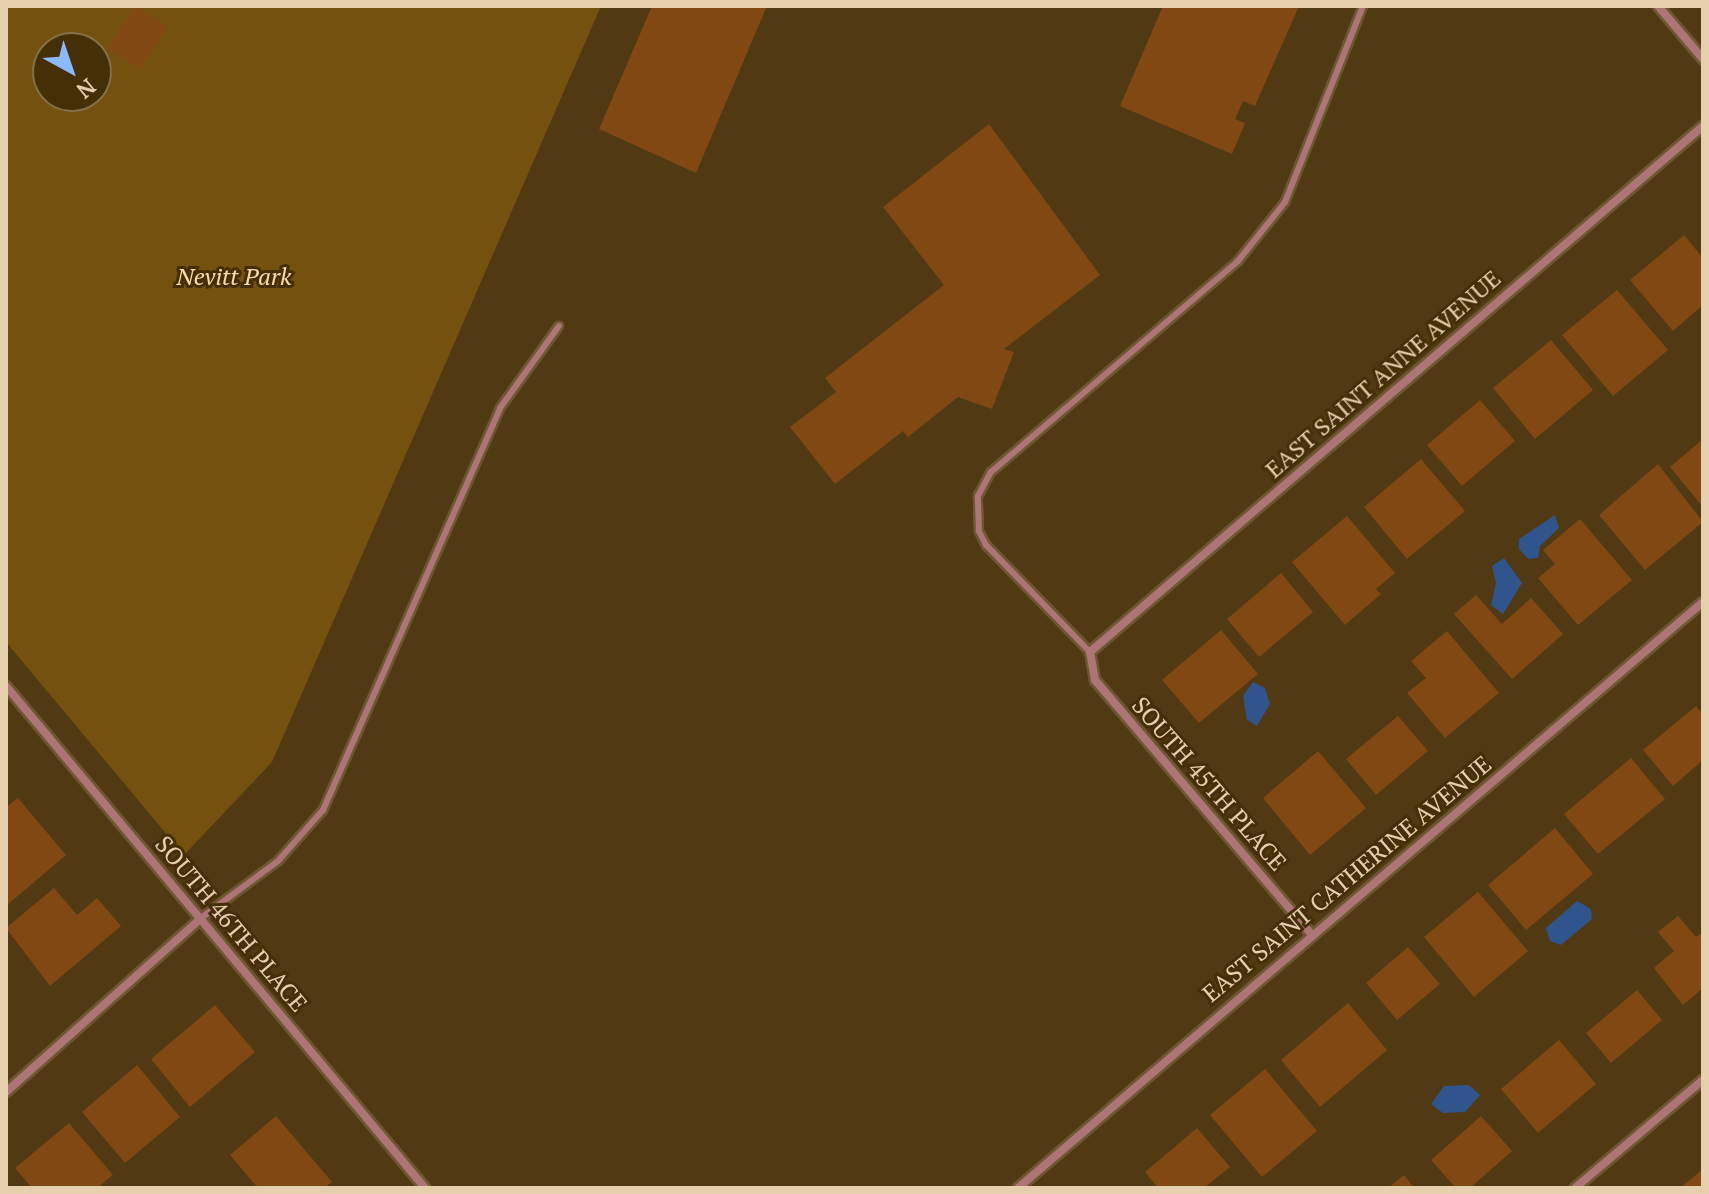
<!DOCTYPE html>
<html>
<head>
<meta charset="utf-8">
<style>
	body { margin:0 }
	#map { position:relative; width:1709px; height:1194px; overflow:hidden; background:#503913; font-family:"PT Serif",serif }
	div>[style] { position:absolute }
	.green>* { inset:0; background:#74510f }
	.water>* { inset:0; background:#2f558c }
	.building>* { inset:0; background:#814813 }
	.roads { filter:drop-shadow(2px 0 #6e5732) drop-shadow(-2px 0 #6e5732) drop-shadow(0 2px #6e5732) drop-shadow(0 -2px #6e5732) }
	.lane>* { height:6px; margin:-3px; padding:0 3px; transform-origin:3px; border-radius:3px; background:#ae7576 }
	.street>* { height:8px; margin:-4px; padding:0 4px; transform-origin:4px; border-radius:4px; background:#ae7576 }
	span { translate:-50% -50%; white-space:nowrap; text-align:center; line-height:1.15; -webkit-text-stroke:6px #452f07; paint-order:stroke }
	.park-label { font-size:24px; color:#fcd9a5; font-style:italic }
	.street-label { font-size:24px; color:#e6cfad }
	.frame { position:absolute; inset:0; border:8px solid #e6cfad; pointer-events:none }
	.north { position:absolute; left:32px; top:32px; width:80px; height:80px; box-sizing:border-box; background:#452f07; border:2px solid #856f49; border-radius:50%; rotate:140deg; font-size:22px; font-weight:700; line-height:32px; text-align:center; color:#e6cfad }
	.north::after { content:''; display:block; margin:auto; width:28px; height:36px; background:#8bb9fc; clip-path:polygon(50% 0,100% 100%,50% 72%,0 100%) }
</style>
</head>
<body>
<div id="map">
	<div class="green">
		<i style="clip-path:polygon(evenodd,6px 6px,601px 6px,272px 762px,184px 855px,6px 642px,6px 6px,48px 48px,96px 48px,96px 96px,48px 96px,48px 48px)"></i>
	</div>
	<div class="water">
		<i style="clip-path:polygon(1555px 515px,1559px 528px,1540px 546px,1538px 558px,1528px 559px,1519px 549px,1519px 539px)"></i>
		<i style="clip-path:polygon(1504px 558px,1522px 583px,1503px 614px,1491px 605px,1496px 583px,1492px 566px)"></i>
		<i style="clip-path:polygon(1253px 682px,1265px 688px,1270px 704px,1257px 726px,1247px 720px,1243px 696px)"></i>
		<i style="clip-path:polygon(1577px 901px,1591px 909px,1592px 919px,1561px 945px,1550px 941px,1546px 928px)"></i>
		<i style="clip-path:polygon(1469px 1085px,1480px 1095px,1465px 1112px,1443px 1113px,1431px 1104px,1444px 1086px)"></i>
	</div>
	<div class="building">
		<i style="clip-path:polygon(136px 6px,168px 27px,140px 69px,108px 48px)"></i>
		<i style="clip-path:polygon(652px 6px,767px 6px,696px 173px,599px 129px)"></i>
		<i style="clip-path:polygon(1163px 6px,1299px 6px,1255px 106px,1243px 101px,1235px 119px,1245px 123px,1232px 154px,1120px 106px)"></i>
		<i style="clip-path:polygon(989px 124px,1100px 275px,1004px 349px,1014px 352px,992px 409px,958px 397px,908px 437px,903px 431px,835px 484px,790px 427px,836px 392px,825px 378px,944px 285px,883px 207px)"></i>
		<i style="clip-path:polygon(1684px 235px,1703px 258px,1703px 305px,1673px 331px,1630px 280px)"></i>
		<i style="clip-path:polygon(1617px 290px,1668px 350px,1613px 396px,1562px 335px)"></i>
		<i style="clip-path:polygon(1551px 340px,1593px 390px,1535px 439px,1493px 388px)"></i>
		<i style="clip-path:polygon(1480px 400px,1515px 441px,1462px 486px,1427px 445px)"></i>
		<i style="clip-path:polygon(1703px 439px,1703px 507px,1670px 467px)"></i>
		<i style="clip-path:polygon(1421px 459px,1465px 511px,1407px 559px,1364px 507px)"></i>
		<i style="clip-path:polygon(1658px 464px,1703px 522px,1645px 570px,1599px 515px)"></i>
		<i style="clip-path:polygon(1347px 516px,1395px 573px,1376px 589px,1381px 594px,1345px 625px,1292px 562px)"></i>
		<i style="clip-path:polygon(1580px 519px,1632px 580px,1578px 625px,1538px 578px,1555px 564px,1543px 550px)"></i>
		<i style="clip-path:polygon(1281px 573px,1313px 612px,1259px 657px,1227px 619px)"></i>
		<i style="clip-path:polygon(1476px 595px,1502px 624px,1531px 598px,1563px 634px,1512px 679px,1454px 614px)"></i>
		<i style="clip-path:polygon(1221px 630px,1258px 674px,1199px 723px,1162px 680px)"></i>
		<i style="clip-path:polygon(1447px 631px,1499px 693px,1445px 738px,1407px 693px,1426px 678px,1411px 661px)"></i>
		<i style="clip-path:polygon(1696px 706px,1703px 714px,1703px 760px,1673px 786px,1643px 750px)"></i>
		<i style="clip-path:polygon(1398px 716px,1428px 751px,1376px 795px,1346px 759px)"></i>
		<i style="clip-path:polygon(1318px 751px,1366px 808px,1310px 855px,1263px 798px)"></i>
		<i style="clip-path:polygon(1631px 758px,1665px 799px,1598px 854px,1564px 814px)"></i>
		<i style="clip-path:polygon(18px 798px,66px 855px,6px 906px,6px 807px)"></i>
		<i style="clip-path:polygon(1555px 828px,1593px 874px,1526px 930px,1488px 885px)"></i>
		<i style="clip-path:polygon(54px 888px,77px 915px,97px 898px,121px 926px,50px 986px,6px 928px)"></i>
		<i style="clip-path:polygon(1478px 892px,1528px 951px,1474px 997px,1424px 937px)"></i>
		<i style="clip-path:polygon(1678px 916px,1696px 937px,1703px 932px,1703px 988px,1683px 1005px,1654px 968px,1674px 951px,1658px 932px)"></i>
		<i style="clip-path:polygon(1408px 947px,1440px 984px,1397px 1020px,1366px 983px)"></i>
		<i style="clip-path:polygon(1637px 990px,1662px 1020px,1611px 1063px,1586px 1033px)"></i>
		<i style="clip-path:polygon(1348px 1003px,1387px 1050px,1320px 1107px,1281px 1060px)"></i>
		<i style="clip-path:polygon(215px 1005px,255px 1052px,190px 1107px,151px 1059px)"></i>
		<i style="clip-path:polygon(1559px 1040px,1596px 1084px,1538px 1133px,1501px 1089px)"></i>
		<i style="clip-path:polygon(137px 1065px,180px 1117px,125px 1163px,82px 1112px)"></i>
		<i style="clip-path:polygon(1265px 1069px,1317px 1131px,1262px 1177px,1210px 1115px)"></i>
		<i style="clip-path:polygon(276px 1116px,332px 1182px,324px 1188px,258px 1188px,230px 1155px)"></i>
		<i style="clip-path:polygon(1481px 1116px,1512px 1151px,1470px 1188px,1456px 1188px,1431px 1160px)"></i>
		<i style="clip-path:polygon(69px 1123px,113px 1175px,97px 1188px,32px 1188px,15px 1168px)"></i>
		<i style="clip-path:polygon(1197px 1128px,1230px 1167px,1204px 1188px,1158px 1188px,1145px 1172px)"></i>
		<i style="clip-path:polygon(1703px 1169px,1703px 1188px,1680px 1188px)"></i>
		<i style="clip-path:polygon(1404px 1175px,1414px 1188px,1388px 1188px)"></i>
	</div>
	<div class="roads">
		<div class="lane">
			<i style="left:1090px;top:652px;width:149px;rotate:-134.2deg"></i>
			<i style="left:986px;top:545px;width:16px;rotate:-117deg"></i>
			<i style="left:979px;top:531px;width:35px;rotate:-92deg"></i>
			<i style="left:978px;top:496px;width:27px;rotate:-62deg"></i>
			<i style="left:991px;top:472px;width:325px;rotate:-40.5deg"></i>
			<i style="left:1238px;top:261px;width:58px;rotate:-51.3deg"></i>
			<i style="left:1274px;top:216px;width:18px;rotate:-52deg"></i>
			<i style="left:1285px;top:202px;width:211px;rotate:-68.3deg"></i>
			<i style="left:201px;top:918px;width:96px;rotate:-36.5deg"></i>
			<i style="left:278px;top:861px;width:68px;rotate:-48.6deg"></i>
			<i style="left:323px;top:810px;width:439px;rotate:-66.2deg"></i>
			<i style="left:500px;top:408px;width:101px;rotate:-54.3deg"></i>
		</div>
		<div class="street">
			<i style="left:1658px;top:6px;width:70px;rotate:49.7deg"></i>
			<i style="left:6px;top:686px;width:654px;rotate:50.15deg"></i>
			<i style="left:1312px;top:935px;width:335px;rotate:-130.4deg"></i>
			<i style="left:1095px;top:680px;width:28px;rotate:-100deg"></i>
			<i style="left:1090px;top:652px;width:808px;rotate:-40.63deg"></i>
			<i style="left:6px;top:1092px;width:261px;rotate:-41.7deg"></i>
			<i style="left:1018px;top:1188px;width:901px;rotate:-40.55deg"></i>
			<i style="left:1575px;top:1188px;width:167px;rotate:-40.2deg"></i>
		</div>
	</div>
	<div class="park-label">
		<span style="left:234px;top:277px">Nevitt Park</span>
	</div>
	<div class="street-label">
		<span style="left:1383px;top:374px;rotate:-41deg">EAST SAINT ANNE AVENUE</span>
		<span style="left:1209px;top:784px;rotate:49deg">SOUTH 45TH PLACE</span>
		<span style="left:1347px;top:879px;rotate:-40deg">EAST SAINT CATHERINE AVENUE</span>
		<span style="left:231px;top:924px;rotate:50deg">SOUTH 46TH PLACE</span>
	</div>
	<div class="frame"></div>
	<div class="north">N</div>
</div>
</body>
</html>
